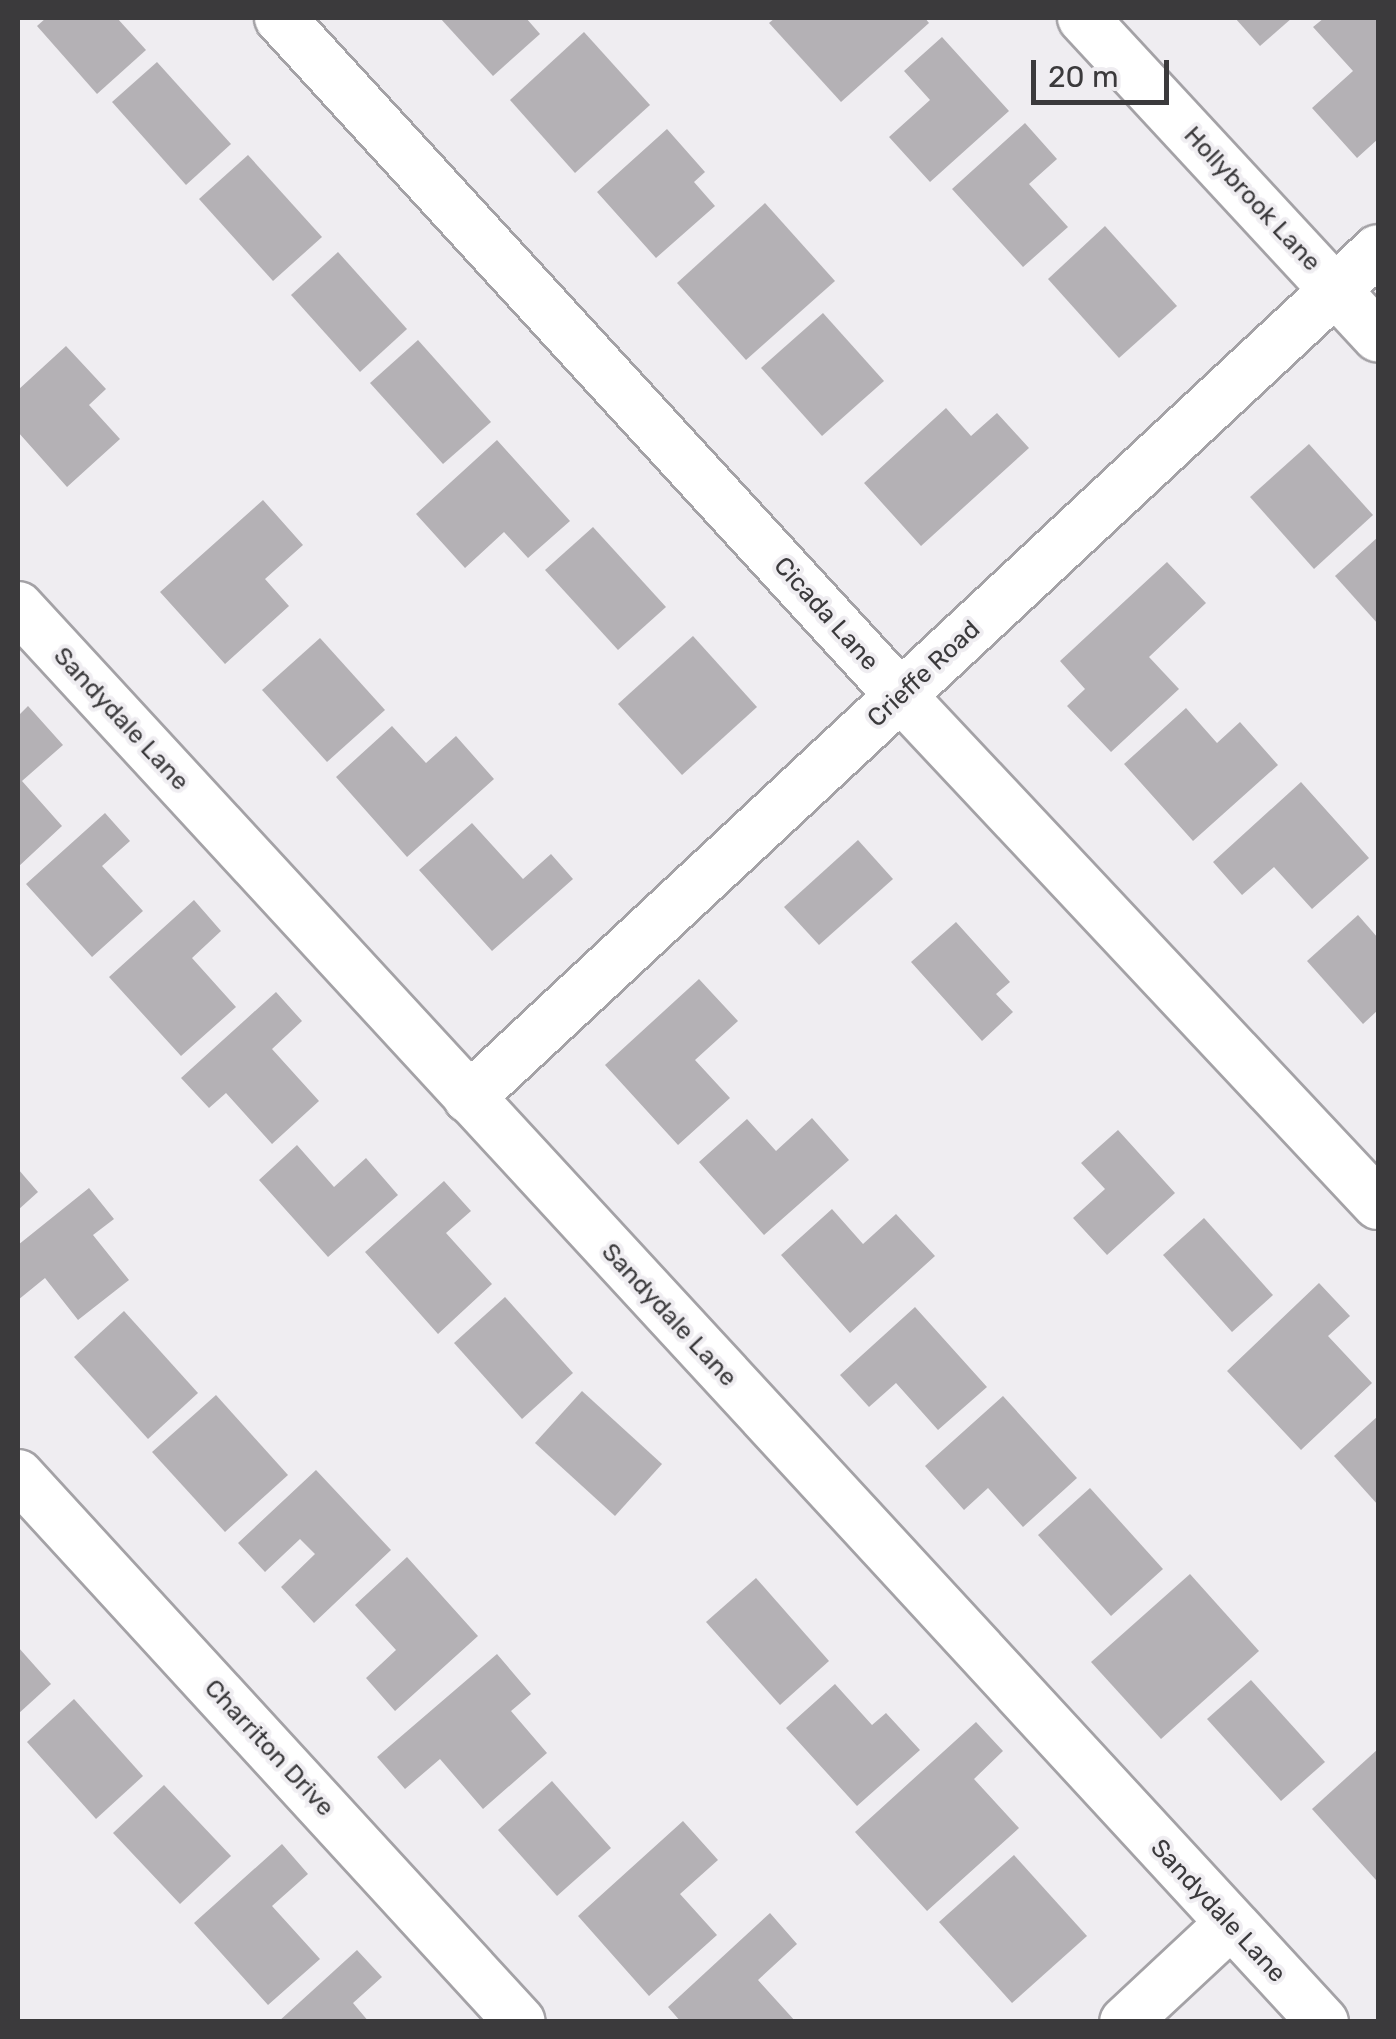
<!DOCTYPE html>
<html>
<head>
<meta charset="utf-8">
<style>
	body { margin:0 }
	#map { position:relative; width:1396px; height:2039px; overflow:hidden; background:#efedf1; font-family:Rubik,sans-serif }
	div>[style] { position:absolute }
	.building>* { inset:0; background:#b4b1b5 }
	.roads { filter:drop-shadow(2px 0 #a4a2a6) drop-shadow(-2px 0 #a4a2a6) drop-shadow(0 2px #a4a2a6) drop-shadow(0 -2px #a4a2a6) }
	.street>* { height:50px; margin:-25px; padding:0 25px; transform-origin:25px; border-radius:25px; background:#fff }
	span { translate:-50% -50%; white-space:nowrap; text-align:center; line-height:1.15; -webkit-text-stroke:8px #efedf1; paint-order:stroke }
	.street-label { font-size:25px; color:#3b3a3c }
	.frame { position:absolute; inset:0; border:20px solid #3b3a3c; pointer-events:none }
	.scale { position:absolute; left:1031px; top:60px; width:138px; height:45px; box-sizing:border-box; border:5px solid #3b3a3c; border-top:0; padding-left:12px; font-size:30px; line-height:35px; white-space:nowrap; color:#3b3a3c; -webkit-text-stroke:8px #efedf1; paint-order:stroke }
</style>
</head>
<body>
<div id="map">
	<div class="building">
		<i style="clip-path:polygon(46px 18px,117px 18px,146px 50px,97px 94px,37px 26px)"></i>
		<i style="clip-path:polygon(440px 18px,526px 18px,540px 34px,493px 76px)"></i>
		<i style="clip-path:polygon(775px 18px,925px 18px,929px 23px,841px 102px,769px 23px)"></i>
		<i style="clip-path:polygon(1235px 18px,1292px 18px,1260px 46px)"></i>
		<i style="clip-path:polygon(1324px 18px,1378px 18px,1378px 139px,1357px 158px,1312px 108px,1353px 71px,1313px 27px)"></i>
		<i style="clip-path:polygon(584px 32px,650px 105px,575px 173px,510px 100px)"></i>
		<i style="clip-path:polygon(942px 37px,1009px 111px,930px 182px,889px 137px,930px 100px,904px 71px)"></i>
		<i style="clip-path:polygon(157px 62px,231px 144px,186px 185px,112px 102px)"></i>
		<i style="clip-path:polygon(1025px 123px,1057px 159px,1029px 184px,1068px 227px,1023px 267px,952px 189px)"></i>
		<i style="clip-path:polygon(667px 129px,705px 172px,694px 182px,715px 206px,656px 258px,597px 192px)"></i>
		<i style="clip-path:polygon(248px 155px,322px 237px,273px 281px,199px 199px)"></i>
		<i style="clip-path:polygon(765px 203px,835px 281px,746px 360px,677px 283px)"></i>
		<i style="clip-path:polygon(1105px 226px,1177px 306px,1119px 358px,1048px 279px)"></i>
		<i style="clip-path:polygon(338px 252px,407px 329px,360px 372px,291px 295px)"></i>
		<i style="clip-path:polygon(823px 313px,884px 381px,822px 436px,761px 368px)"></i>
		<i style="clip-path:polygon(418px 340px,491px 422px,443px 464px,370px 383px)"></i>
		<i style="clip-path:polygon(66px 346px,106px 389px,89px 405px,120px 439px,67px 487px,18px 432px,18px 390px)"></i>
		<i style="clip-path:polygon(946px 408px,971px 436px,997px 413px,1029px 448px,921px 546px,864px 483px)"></i>
		<i style="clip-path:polygon(497px 440px,570px 521px,528px 558px,504px 532px,465px 568px,416px 514px)"></i>
		<i style="clip-path:polygon(1309px 444px,1373px 515px,1314px 569px,1250px 497px)"></i>
		<i style="clip-path:polygon(263px 500px,303px 545px,265px 579px,289px 606px,225px 664px,160px 592px)"></i>
		<i style="clip-path:polygon(593px 527px,666px 607px,618px 650px,545px 570px)"></i>
		<i style="clip-path:polygon(1378px 537px,1378px 624px,1335px 576px)"></i>
		<i style="clip-path:polygon(1167px 562px,1206px 603px,1149px 657px,1179px 689px,1111px 752px,1067px 706px,1085px 689px,1060px 661px)"></i>
		<i style="clip-path:polygon(693px 636px,757px 707px,682px 775px,618px 704px)"></i>
		<i style="clip-path:polygon(320px 638px,385px 710px,327px 762px,262px 690px)"></i>
		<i style="clip-path:polygon(28px 706px,63px 745px,22px 781px,62px 826px,18px 867px,18px 716px)"></i>
		<i style="clip-path:polygon(1186px 708px,1217px 743px,1240px 722px,1278px 765px,1193px 841px,1124px 764px)"></i>
		<i style="clip-path:polygon(392px 726px,426px 763px,456px 736px,494px 779px,407px 857px,336px 777px)"></i>
		<i style="clip-path:polygon(1301px 782px,1369px 858px,1312px 909px,1274px 867px,1242px 895px,1213px 862px)"></i>
		<i style="clip-path:polygon(105px 813px,130px 841px,102px 866px,143px 911px,92px 957px,26px 884px)"></i>
		<i style="clip-path:polygon(472px 823px,523px 879px,551px 854px,573px 879px,492px 951px,419px 870px)"></i>
		<i style="clip-path:polygon(858px 840px,893px 879px,819px 945px,784px 907px)"></i>
		<i style="clip-path:polygon(194px 900px,221px 931px,192px 958px,236px 1007px,181px 1056px,109px 977px)"></i>
		<i style="clip-path:polygon(1358px 915px,1378px 938px,1378px 1010px,1363px 1024px,1307px 961px)"></i>
		<i style="clip-path:polygon(956px 922px,1010px 982px,996px 994px,1013px 1012px,982px 1041px,911px 962px)"></i>
		<i style="clip-path:polygon(699px 979px,738px 1021px,695px 1060px,730px 1098px,678px 1145px,605px 1065px)"></i>
		<i style="clip-path:polygon(276px 992px,302px 1021px,272px 1049px,319px 1101px,272px 1144px,226px 1093px,209px 1108px,181px 1078px)"></i>
		<i style="clip-path:polygon(812px 1118px,849px 1160px,764px 1235px,699px 1162px,747px 1119px,776px 1151px)"></i>
		<i style="clip-path:polygon(1118px 1130px,1175px 1193px,1107px 1255px,1073px 1218px,1105px 1189px,1081px 1163px)"></i>
		<i style="clip-path:polygon(297px 1145px,334px 1187px,366px 1158px,398px 1195px,328px 1257px,259px 1180px)"></i>
		<i style="clip-path:polygon(18px 1169px,38px 1192px,18px 1210px)"></i>
		<i style="clip-path:polygon(444px 1181px,471px 1211px,446px 1233px,492px 1284px,438px 1334px,365px 1252px)"></i>
		<i style="clip-path:polygon(89px 1188px,114px 1219px,93px 1235px,129px 1280px,78px 1320px,45px 1278px,18px 1300px,18px 1245px)"></i>
		<i style="clip-path:polygon(832px 1209px,863px 1244px,896px 1214px,935px 1256px,850px 1333px,781px 1255px)"></i>
		<i style="clip-path:polygon(1204px 1218px,1273px 1295px,1232px 1332px,1163px 1255px)"></i>
		<i style="clip-path:polygon(1319px 1283px,1350px 1316px,1328px 1336px,1372px 1383px,1301px 1450px,1227px 1371px)"></i>
		<i style="clip-path:polygon(505px 1297px,573px 1373px,522px 1419px,454px 1343px)"></i>
		<i style="clip-path:polygon(915px 1307px,987px 1387px,938px 1430px,896px 1383px,869px 1407px,840px 1375px)"></i>
		<i style="clip-path:polygon(124px 1311px,198px 1393px,148px 1439px,74px 1357px)"></i>
		<i style="clip-path:polygon(582px 1391px,662px 1464px,615px 1516px,535px 1443px)"></i>
		<i style="clip-path:polygon(216px 1395px,288px 1475px,225px 1532px,152px 1452px)"></i>
		<i style="clip-path:polygon(1003px 1396px,1077px 1478px,1023px 1527px,988px 1488px,964px 1510px,925px 1466px)"></i>
		<i style="clip-path:polygon(1378px 1416px,1378px 1505px,1334px 1456px)"></i>
		<i style="clip-path:polygon(316px 1470px,391px 1550px,314px 1623px,281px 1587px,315px 1554px,300px 1539px,265px 1572px,238px 1543px)"></i>
		<i style="clip-path:polygon(1090px 1488px,1163px 1569px,1111px 1616px,1038px 1535px)"></i>
		<i style="clip-path:polygon(407px 1557px,478px 1636px,395px 1711px,366px 1678px,396px 1650px,355px 1605px)"></i>
		<i style="clip-path:polygon(1190px 1574px,1259px 1651px,1161px 1739px,1091px 1662px)"></i>
		<i style="clip-path:polygon(756px 1578px,829px 1661px,780px 1705px,706px 1622px)"></i>
		<i style="clip-path:polygon(18px 1647px,51px 1684px,18px 1714px)"></i>
		<i style="clip-path:polygon(497px 1654px,531px 1694px,511px 1711px,547px 1753px,483px 1809px,440px 1759px,405px 1789px,377px 1757px)"></i>
		<i style="clip-path:polygon(1251px 1680px,1325px 1762px,1281px 1801px,1207px 1719px)"></i>
		<i style="clip-path:polygon(835px 1684px,872px 1725px,886px 1713px,920px 1750px,857px 1806px,786px 1728px)"></i>
		<i style="clip-path:polygon(74px 1699px,143px 1776px,96px 1819px,27px 1742px)"></i>
		<i style="clip-path:polygon(976px 1722px,1003px 1751px,974px 1779px,1019px 1828px,927px 1911px,855px 1832px)"></i>
		<i style="clip-path:polygon(1378px 1749px,1378px 1877px,1376px 1880px,1312px 1809px)"></i>
		<i style="clip-path:polygon(552px 1781px,611px 1848px,557px 1896px,498px 1830px)"></i>
		<i style="clip-path:polygon(164px 1785px,231px 1856px,180px 1904px,113px 1833px)"></i>
		<i style="clip-path:polygon(683px 1821px,718px 1860px,680px 1894px,717px 1935px,649px 1996px,578px 1916px)"></i>
		<i style="clip-path:polygon(282px 1844px,308px 1874px,272px 1906px,320px 1959px,268px 2005px,194px 1923px)"></i>
		<i style="clip-path:polygon(1014px 1855px,1087px 1936px,1012px 2003px,939px 1922px)"></i>
		<i style="clip-path:polygon(770px 1913px,797px 1944px,758px 1980px,796px 2022px,681px 2022px,668px 2007px)"></i>
		<i style="clip-path:polygon(357px 1950px,382px 1977px,353px 2003px,369px 2022px,278px 2022px)"></i>
	</div>
	<div class="roads">
		<div class="street">
			<i style="left:280px;top:18px;width:919px;rotate:47.51deg"></i>
			<i style="left:901px;top:696px;width:697px;rotate:46.8deg"></i>
			<i style="left:1083px;top:18px;width:434px;rotate:47.2deg"></i>
			<i style="left:18px;top:607px;width:1925px;rotate:47.32deg"></i>
			<i style="left:469px;top:1098px;width:1243px;rotate:-43.01deg"></i>
			<i style="left:18px;top:1475px;width:742px;rotate:47.46deg"></i>
			<i style="left:1125px;top:2022px;width:142px;rotate:-43deg"></i>
		</div>
	</div>
	<div class="street-label">
		<span style="left:1252px;top:199px;rotate:47deg">Hollybrook Lane</span>
		<span style="left:826px;top:614px;rotate:48deg">Cicada Lane</span>
		<span style="left:924px;top:674px;rotate:-43deg">Crieffe Road</span>
		<span style="left:121px;top:719px;rotate:47deg">Sandydale Lane</span>
		<span style="left:669px;top:1315px;rotate:47deg">Sandydale Lane</span>
		<span style="left:269px;top:1748px;rotate:47deg">Charriton Drive</span>
		<span style="left:1218px;top:1911px;rotate:47deg">Sandydale Lane</span>
	</div>
	<div class="frame"></div>
	<div class="scale">20 m</div>
</div>
</body>
</html>
